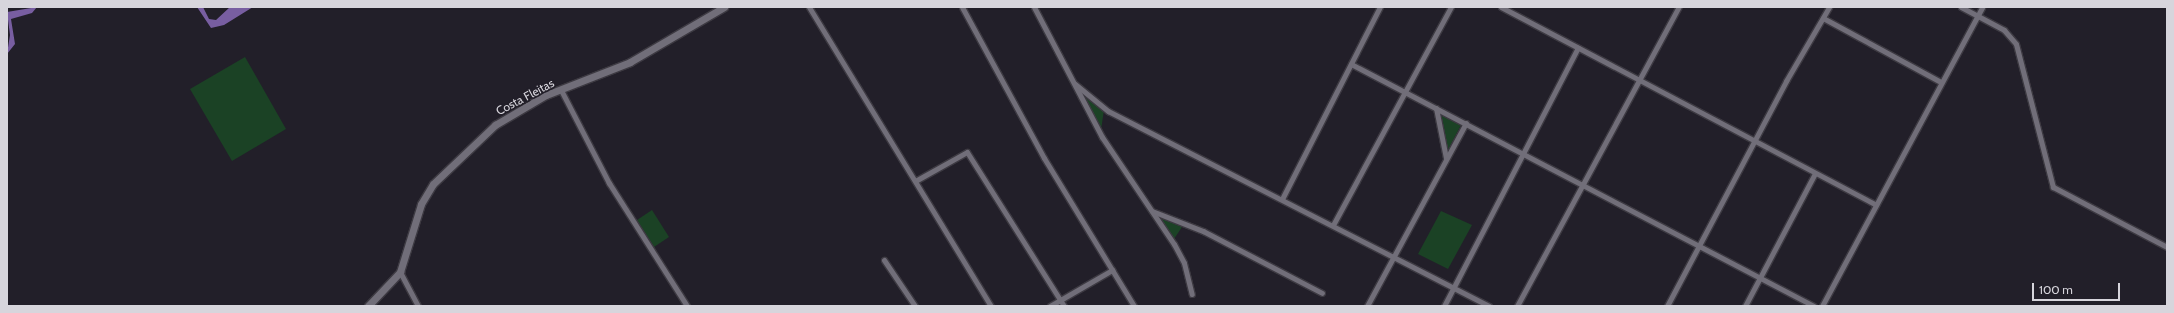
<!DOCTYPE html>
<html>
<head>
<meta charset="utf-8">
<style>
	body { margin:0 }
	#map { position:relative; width:2174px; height:313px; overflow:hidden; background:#221f29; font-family:Cabin,sans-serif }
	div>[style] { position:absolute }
	.green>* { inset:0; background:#1b4225 }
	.water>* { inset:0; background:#785ea1 }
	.roads { filter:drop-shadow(1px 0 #3d3a42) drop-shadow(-1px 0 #3d3a42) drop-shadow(0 1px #3d3a42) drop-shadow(0 -1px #3d3a42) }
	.minor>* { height:5px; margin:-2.5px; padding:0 2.5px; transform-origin:2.5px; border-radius:2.5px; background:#716e79 }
	.secondary>* { height:7px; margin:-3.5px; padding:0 3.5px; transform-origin:3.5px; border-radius:3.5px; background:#716e79 }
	span { translate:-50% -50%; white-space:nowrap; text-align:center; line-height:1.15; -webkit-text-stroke:3.5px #221f29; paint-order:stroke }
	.street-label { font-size:12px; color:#d7d5dc }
	.frame { position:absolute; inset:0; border:8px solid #d7d5dc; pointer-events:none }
	.scale { position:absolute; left:2032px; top:283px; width:88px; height:18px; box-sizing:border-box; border:2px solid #d7d5dc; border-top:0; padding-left:5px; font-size:12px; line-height:14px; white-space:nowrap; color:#d7d5dc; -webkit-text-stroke:3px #221f29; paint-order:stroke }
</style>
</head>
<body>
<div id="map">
	<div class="green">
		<i style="clip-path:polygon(245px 57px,286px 129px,232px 161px,190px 89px)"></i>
		<i style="clip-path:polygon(1083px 96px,1104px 110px,1101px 130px,1101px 129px)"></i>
		<i style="clip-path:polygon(1441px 114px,1461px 125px,1448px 150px,1440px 115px)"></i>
		<i style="clip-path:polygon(652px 210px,669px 237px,654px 247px,637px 220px)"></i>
		<i style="clip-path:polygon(1441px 211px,1472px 225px,1448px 269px,1418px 254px)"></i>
		<i style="clip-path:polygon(1158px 216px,1182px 227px,1174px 239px,1173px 239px)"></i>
	</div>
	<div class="water">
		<i style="clip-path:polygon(37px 7px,32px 13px,11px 19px,15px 44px,7px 54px,10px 35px,7px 12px)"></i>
		<i style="clip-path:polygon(197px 7px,203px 7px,209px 19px,216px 20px,230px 7px,253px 7px,224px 25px,211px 28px)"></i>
	</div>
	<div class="roads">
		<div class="minor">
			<i style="left:809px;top:7px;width:350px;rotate:58.7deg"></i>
			<i style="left:962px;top:7px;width:172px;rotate:61.5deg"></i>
			<i style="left:1044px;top:158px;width:173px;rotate:58.7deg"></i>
			<i style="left:1034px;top:7px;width:147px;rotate:62.4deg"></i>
			<i style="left:1102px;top:137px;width:129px;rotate:56.1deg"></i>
			<i style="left:1174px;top:244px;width:21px;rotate:62deg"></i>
			<i style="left:1184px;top:263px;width:32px;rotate:76deg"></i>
			<i style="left:1501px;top:7px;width:424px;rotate:27.8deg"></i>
			<i style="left:1961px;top:7px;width:49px;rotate:28.1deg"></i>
			<i style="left:2004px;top:30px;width:18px;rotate:49deg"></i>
			<i style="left:2016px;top:44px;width:148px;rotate:75.5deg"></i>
			<i style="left:2053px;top:187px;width:129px;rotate:27.8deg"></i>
			<i style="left:1823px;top:18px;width:134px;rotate:28.5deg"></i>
			<i style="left:1351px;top:64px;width:522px;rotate:27.6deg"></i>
			<i style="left:1075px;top:84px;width:43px;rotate:39.3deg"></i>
			<i style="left:1108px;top:111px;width:428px;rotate:27.1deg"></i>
			<i style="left:561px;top:90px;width:105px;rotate:62.7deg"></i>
			<i style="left:609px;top:183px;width:146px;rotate:57.6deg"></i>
			<i style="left:1436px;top:108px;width:51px;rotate:78.7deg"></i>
			<i style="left:917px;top:180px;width:57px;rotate:-29.2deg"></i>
			<i style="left:967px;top:152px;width:182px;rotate:57.8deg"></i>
			<i style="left:1282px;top:199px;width:216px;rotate:-63deg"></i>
			<i style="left:1152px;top:211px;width:55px;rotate:21.4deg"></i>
			<i style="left:1203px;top:231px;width:134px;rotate:27.5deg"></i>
			<i style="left:1333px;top:225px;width:248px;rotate:-61.6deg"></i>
			<i style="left:884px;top:260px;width:55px;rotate:56deg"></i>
			<i style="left:400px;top:272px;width:38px;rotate:62deg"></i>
			<i style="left:1050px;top:306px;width:72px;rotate:-30.1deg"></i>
			<i style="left:1367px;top:306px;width:208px;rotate:-61.6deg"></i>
			<i style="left:1444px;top:306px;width:291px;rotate:-62.6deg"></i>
			<i style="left:1517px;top:306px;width:340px;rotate:-61.6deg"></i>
			<i style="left:1667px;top:306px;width:255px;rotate:-62.1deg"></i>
			<i style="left:1786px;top:81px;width:86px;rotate:-59.8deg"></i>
			<i style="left:1745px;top:306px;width:150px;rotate:-62.2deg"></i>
			<i style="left:1822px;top:306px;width:339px;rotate:-61.8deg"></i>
		</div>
		<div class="secondary">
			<i style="left:368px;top:306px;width:47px;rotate:-46.7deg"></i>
			<i style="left:400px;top:272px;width:71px;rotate:-72.8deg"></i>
			<i style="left:421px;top:204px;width:23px;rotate:-59deg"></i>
			<i style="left:433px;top:184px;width:86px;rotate:-43.6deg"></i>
			<i style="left:495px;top:125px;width:59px;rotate:-30.5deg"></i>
			<i style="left:546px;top:95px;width:90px;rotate:-21.4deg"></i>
			<i style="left:630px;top:62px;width:109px;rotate:-30.3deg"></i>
		</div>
	</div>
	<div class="street-label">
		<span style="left:525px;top:97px;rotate:-28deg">Costa Fleitas</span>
	</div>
	<div class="frame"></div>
	<div class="scale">100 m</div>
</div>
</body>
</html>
